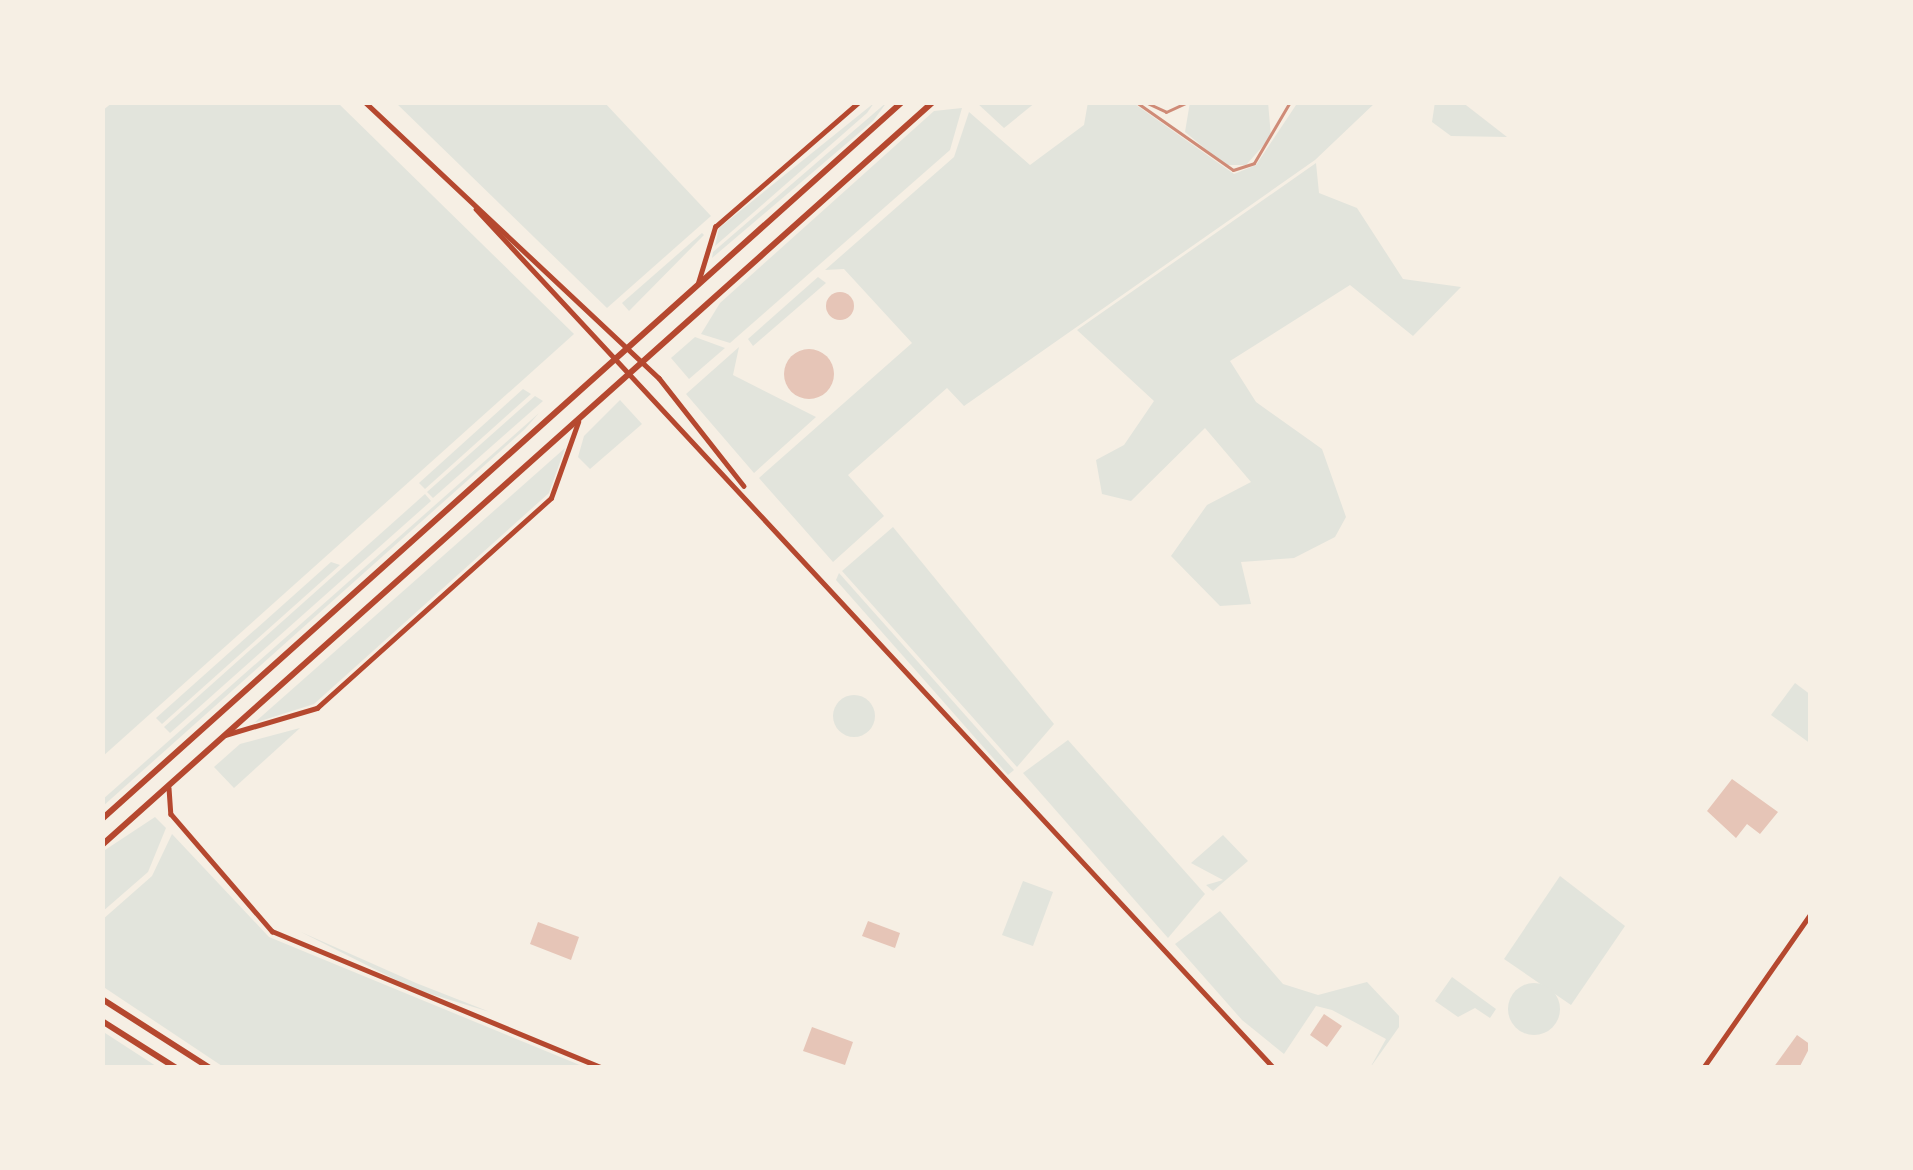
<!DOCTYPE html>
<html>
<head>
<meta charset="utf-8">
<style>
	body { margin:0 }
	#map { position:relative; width:1913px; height:1170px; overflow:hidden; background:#f6efe4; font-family:Lora,serif }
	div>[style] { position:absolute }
	.green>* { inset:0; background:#e2e4dc }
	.round { border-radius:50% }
	.building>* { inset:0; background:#e6c5b7 }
	.minor>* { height:4.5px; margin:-2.25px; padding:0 2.25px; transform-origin:2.25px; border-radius:2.25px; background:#b5482f }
	.tertiary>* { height:4.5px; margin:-2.25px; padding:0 2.25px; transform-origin:2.25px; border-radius:2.25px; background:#b5482f }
	.primary>* { height:6px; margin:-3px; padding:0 3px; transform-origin:3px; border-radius:3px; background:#b5482f }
	.tram>* { height:3px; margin:-1.5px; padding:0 1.5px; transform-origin:1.5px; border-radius:1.5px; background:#cf8b77 }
	span { translate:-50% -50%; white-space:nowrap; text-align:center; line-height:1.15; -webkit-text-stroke:9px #f6efe4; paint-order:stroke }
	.frame { position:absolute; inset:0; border:105px solid #f6efe4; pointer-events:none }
</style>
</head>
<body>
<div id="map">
	<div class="green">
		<i style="clip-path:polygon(113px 102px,337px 102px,574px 334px,102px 757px,102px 111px)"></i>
		<i style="clip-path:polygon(395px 102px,604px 102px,711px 216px,607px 308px)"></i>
		<i style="clip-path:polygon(887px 102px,873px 121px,712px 258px,713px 252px)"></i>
		<i style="clip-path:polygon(1036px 102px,1004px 128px,977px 103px,979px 102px)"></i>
		<i style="clip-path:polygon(1088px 102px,1132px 102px,1234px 174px,1256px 165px,1298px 102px,1376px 102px,1315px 160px,964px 406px,947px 388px,848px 475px,884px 516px,833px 562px,759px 478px,912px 343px,844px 269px,825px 270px,954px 157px,969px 112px,1030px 165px,1084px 125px)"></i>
		<i style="clip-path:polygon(1190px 102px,1268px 102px,1271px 137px,1246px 165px,1225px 165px,1185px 132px)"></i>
		<i style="clip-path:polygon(1435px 102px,1462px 102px,1507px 137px,1451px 136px,1432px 122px)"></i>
		<i style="clip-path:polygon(874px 103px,867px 113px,715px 246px,719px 228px)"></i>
		<i style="clip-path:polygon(962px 108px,950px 150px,730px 343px,701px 334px,720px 303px,934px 111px)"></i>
		<i style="clip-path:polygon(1316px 163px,1319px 193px,1357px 208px,1403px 279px,1461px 287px,1413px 336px,1350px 285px,1230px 361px,1256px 402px,1322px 449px,1346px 517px,1335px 537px,1294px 558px,1241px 562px,1251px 604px,1220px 606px,1171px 556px,1207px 505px,1251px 482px,1205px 428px,1131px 501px,1102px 494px,1096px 460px,1124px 445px,1154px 401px,1077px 330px)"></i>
		<i style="clip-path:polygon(704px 235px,629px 311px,622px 303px,702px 233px)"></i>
		<i style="clip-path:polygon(818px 277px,826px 283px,753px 346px,748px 339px)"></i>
		<i style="clip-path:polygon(695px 337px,725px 348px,689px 379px,671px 358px)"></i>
		<i style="clip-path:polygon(739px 347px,733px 375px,816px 417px,754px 473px,686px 394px)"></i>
		<i style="clip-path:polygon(523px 389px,531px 394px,425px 489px,419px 483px)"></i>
		<i style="clip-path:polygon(535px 396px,543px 401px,433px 498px,427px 492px)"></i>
		<i style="clip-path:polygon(620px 400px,642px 424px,590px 469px,578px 457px,584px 436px)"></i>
		<i style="clip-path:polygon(539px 413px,525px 429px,102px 807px,102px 800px)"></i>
		<i style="clip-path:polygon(565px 448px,549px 493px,314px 704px,254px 723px)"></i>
		<i style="clip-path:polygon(425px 494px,431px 501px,170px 733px,164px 727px)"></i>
		<i style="clip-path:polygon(893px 527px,1054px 724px,1017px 767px,842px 571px)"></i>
		<i style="clip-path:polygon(331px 562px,340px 565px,162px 724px,156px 718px)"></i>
		<i style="clip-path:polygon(839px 573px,1014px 770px,1008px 775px,836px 580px)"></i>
		<i style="clip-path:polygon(1795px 683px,1811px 695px,1811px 744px,1771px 715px)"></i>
		<i class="round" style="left:833px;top:695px;width:42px;height:42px"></i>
		<i style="clip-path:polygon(300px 728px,234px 788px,214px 767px,240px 744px)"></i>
		<i style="clip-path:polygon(1068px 740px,1205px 894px,1168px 938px,1023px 773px)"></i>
		<i style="clip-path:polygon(155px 817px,166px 828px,148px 872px,102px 912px,102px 852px)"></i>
		<i style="clip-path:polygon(172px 834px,269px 937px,587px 1068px,225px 1068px,102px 986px,102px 920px,152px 876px)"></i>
		<i style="clip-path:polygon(1223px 835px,1248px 861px,1213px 891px,1206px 885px,1223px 880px,1191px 863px)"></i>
		<i style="clip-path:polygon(1560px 876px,1625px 926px,1571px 1005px,1504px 959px)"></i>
		<i style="clip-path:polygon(1023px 881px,1053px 892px,1033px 946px,1002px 935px)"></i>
		<i style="clip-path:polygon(1220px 911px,1283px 984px,1318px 995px,1367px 982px,1399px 1016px,1399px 1027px,1370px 1068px,1386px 1039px,1332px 1010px,1316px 1006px,1284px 1054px,1242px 1020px,1175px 944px)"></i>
		<i style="clip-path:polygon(301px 932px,416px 983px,490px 1012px,414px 989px)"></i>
		<i style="clip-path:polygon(1452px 977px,1496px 1009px,1490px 1018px,1475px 1008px,1458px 1017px,1435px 1001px)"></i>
		<i class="round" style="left:1508px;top:983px;width:52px;height:52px"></i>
		<i style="clip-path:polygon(102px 1031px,159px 1068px,102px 1068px)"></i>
	</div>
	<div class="building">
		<i class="round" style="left:826px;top:292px;width:28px;height:28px"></i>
		<i class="round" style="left:784px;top:349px;width:50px;height:50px"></i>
		<i style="clip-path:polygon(1732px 779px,1778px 812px,1760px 834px,1747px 824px,1736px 838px,1707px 811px)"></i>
		<i style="clip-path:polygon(868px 921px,900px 933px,895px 948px,862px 936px)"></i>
		<i style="clip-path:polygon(538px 922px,579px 937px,571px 960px,530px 944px)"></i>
		<i style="clip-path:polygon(1324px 1014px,1342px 1026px,1327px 1047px,1310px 1035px)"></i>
		<i style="clip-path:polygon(812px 1027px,853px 1042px,845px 1065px,803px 1051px)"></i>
		<i style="clip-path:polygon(1797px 1035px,1811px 1045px,1799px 1068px,1773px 1068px)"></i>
	</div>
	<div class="minor">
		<i style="left:698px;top:283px;width:59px;rotate:-73.1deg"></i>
		<i style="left:715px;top:227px;width:191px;rotate:-41deg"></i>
		<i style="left:225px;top:735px;width:96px;rotate:-16.4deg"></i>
		<i style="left:317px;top:708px;width:314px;rotate:-41.9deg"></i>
		<i style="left:551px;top:498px;width:81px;rotate:-70.4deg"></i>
		<i style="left:169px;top:788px;width:26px;rotate:86deg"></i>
		<i style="left:171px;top:814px;width:155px;rotate:49.2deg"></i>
		<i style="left:272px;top:931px;width:358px;rotate:22.5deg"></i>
	</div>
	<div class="tertiary">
		<i style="left:365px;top:102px;width:403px;rotate:43.2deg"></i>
		<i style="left:659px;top:378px;width:137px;rotate:51.8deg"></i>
		<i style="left:476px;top:209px;width:1172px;rotate:47.11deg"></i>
		<i style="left:1703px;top:1068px;width:189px;rotate:-55.1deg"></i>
	</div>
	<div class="primary">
		<i style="left:102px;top:819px;width:1074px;rotate:-41.87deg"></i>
		<i style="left:102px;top:845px;width:1115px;rotate:-41.8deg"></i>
		<i style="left:102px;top:999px;width:128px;rotate:32.6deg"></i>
		<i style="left:102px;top:1021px;width:88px;rotate:32.4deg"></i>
	</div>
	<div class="tram">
		<i style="left:1136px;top:102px;width:118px;rotate:35deg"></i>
		<i style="left:1233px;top:170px;width:22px;rotate:-18deg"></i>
		<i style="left:1254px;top:163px;width:71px;rotate:-59.5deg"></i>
		<i style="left:1145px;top:102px;width:23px;rotate:25deg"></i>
		<i style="left:1166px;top:112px;width:23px;rotate:-25deg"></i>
	</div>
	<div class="frame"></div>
</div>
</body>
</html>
